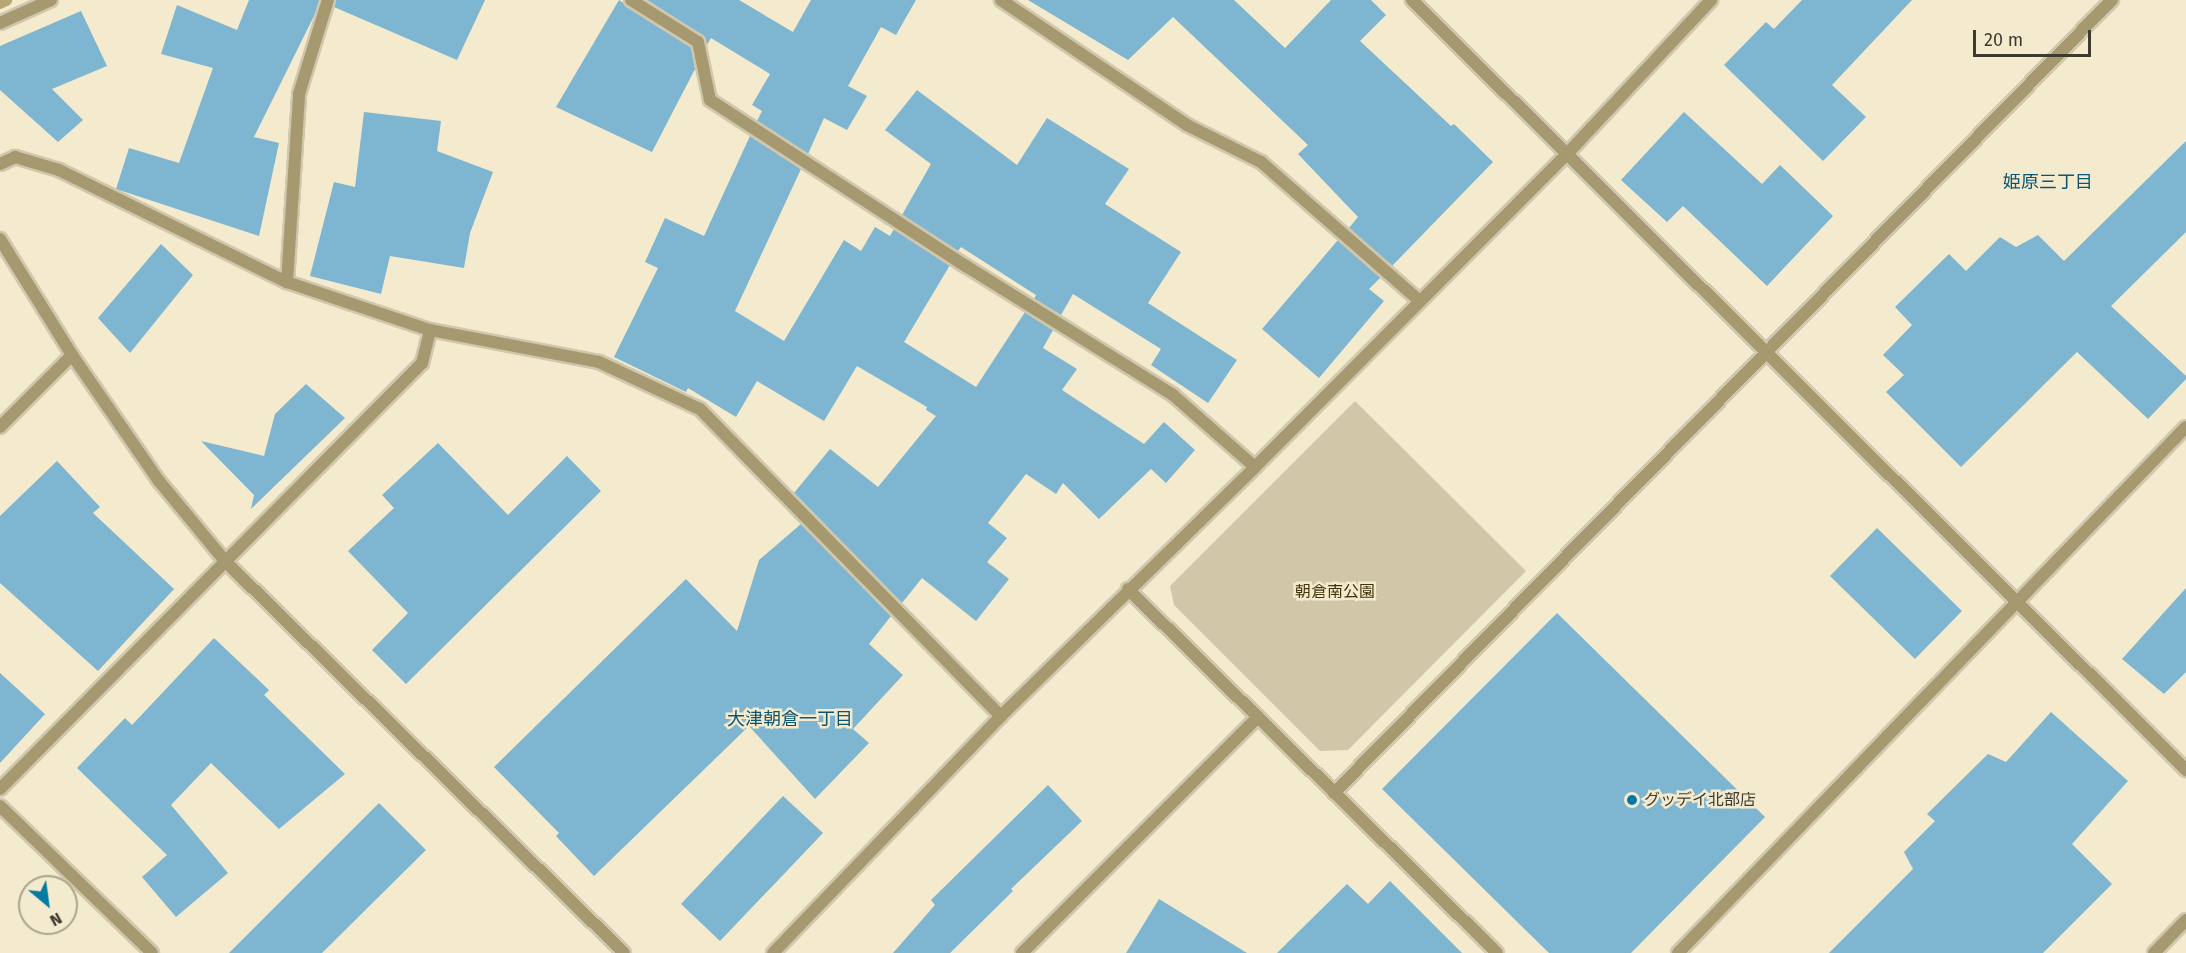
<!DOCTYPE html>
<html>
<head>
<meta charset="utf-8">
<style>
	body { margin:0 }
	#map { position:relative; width:2186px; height:953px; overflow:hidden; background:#f4eacd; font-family:"Fira Sans","Noto Sans JP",sans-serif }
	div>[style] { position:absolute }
	.green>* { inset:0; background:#d0c6a8 }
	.stream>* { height:12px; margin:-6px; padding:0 6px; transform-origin:6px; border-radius:6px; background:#b7a775 }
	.building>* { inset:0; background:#7eb5d0 }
	.roads { filter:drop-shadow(2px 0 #d0c7ad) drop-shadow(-2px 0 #d0c7ad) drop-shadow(0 2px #d0c7ad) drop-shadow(0 -2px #d0c7ad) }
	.minor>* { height:12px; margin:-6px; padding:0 6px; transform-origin:6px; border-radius:6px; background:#a69970 }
	.tertiary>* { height:12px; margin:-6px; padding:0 6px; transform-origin:6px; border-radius:6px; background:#a69970 }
	.dots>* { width:16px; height:16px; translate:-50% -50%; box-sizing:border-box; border:3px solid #f4eacd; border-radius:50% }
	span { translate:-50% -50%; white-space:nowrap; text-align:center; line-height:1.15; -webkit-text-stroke:5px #f4eacd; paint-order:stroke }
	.park-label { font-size:16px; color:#41350b }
	.poi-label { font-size:16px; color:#3e3a2f }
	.left { translate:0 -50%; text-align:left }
	.neighbourhood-label { font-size:18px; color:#0d5672 }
	.north { position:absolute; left:18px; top:875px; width:60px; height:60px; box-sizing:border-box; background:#f4eacd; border:2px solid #aba48e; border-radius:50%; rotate:151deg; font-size:16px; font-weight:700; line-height:24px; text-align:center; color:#3e3a2f }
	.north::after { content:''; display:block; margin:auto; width:21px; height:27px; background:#037ba3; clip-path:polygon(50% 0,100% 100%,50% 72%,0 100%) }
	.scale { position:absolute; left:1973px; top:30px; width:118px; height:27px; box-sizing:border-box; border:3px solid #3e3a2f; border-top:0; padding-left:8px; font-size:18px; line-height:21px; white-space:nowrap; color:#3e3a2f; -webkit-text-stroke:4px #f4eacd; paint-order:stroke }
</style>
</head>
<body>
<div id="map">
	<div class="green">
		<i style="clip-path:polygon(1355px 401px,1526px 571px,1348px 750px,1320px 751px,1174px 605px,1170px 586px)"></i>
	</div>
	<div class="stream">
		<i style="left:0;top:3px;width:7px;rotate:-27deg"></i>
	</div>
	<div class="building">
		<i style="clip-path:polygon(249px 0,319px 0,315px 14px,254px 137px,279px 143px,259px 236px,116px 189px,129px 148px,179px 163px,213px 68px,161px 54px,177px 5px,237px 30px)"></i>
		<i style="clip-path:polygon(336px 0,485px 0,457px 60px,334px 7px)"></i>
		<i style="clip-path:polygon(619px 0,691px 47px,695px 69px,652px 152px,556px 107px)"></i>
		<i style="clip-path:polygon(647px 0,739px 0,793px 32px,811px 0,916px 0,896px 35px,881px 27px,848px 86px,867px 96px,847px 130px,824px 118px,808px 154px,757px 121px,762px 111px,752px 105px,770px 74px,711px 38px,707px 45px,702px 35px)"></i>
		<i style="clip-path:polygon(1028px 0,1234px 0,1285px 48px,1331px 0,1371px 0,1386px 15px,1360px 41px,1451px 126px,1454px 124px,1493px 162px,1392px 266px,1349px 228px,1358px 217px,1298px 154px,1308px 145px,1173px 17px,1128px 60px)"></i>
		<i style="clip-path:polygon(1802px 0,1912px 0,1832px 85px,1866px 117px,1823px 161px,1724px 65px,1766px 22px,1774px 29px)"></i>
		<i style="clip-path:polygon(81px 11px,107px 66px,52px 89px,83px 120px,58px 142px,0 90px,0 46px)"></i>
		<i style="clip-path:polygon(917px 90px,1017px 165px,1047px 118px,1129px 169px,1105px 204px,1181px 252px,1148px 303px,1237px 360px,1208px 403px,1151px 365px,1161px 349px,1073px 294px,1061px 315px,1034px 299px,1036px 295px,961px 247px,958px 251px,902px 215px,931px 164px,885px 130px)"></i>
		<i style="clip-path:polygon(364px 112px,441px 121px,437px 151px,493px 172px,470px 233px,464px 268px,390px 256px,381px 294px,310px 276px,334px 182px,355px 187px)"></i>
		<i style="clip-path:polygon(1684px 112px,1762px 184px,1780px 165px,1833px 216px,1767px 286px,1683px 206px,1667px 222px,1621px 180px)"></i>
		<i style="clip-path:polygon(750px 136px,801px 169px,735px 311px,784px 341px,844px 240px,861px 251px,875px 227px,890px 236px,894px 229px,950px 265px,904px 342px,976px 387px,1025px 312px,1053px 330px,1043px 348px,1077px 369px,1062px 390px,1144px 444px,1164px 422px,1195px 450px,1166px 483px,1151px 469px,1099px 519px,1063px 483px,1056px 494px,1026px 474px,988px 523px,1007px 538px,987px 562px,1009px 579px,976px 621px,922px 578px,902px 603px,794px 493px,830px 449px,878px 487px,936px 416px,926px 410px,927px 407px,857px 366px,824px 421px,757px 381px,736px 417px,688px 388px,686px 392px,614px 357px,658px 268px,645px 262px,665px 218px,704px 236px)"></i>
		<i style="clip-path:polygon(2186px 141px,2186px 232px,2111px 306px,2186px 376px,2186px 379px,2148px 419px,2077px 352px,1961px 467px,1886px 392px,1904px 375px,1883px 355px,1912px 325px,1895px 307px,1949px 254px,1966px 271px,2000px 237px,2016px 247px,2038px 235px,2064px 261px)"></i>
		<i style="clip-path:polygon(1338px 240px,1381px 277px,1369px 289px,1384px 301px,1319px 378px,1262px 329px)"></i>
		<i style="clip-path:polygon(161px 244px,193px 275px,130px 353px,98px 318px)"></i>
		<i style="clip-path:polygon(306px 384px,345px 418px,251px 509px,254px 495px,201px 441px,264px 456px,275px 414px)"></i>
		<i style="clip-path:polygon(438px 443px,508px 515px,567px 456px,601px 491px,406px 684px,372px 650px,408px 613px,348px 551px,394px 508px,382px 495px)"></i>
		<i style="clip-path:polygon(57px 461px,100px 507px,93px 513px,174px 589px,98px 671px,0 583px,0 516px)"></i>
		<i style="clip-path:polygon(801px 524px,891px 616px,869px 644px,903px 675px,853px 729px,869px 743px,815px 799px,749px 726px,594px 876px,556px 836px,559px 833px,494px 767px,686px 579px,737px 631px,759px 560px)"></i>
		<i style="clip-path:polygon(1877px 528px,1962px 611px,1915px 659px,1830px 576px)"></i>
		<i style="clip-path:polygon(2186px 588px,2186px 672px,2164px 694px,2122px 659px)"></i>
		<i style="clip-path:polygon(1557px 613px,1765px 817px,1631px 953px,1549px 953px,1382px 789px)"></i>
		<i style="clip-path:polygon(214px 638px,269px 690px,264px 695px,345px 774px,279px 829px,211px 763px,171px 805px,228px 873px,176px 917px,142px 877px,167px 855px,77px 768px,125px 718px,132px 725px)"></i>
		<i style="clip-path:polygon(0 673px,45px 714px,0 763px)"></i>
		<i style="clip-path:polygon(2051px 712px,2128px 781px,2072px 844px,2112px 884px,2043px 953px,1829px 953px,1913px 869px,1904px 852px,1935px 821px,1927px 814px,1988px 754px,2006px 762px)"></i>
		<i style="clip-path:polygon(1048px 785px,1082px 821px,1011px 889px,1013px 891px,950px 953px,893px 953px,935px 905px,931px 900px)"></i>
		<i style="clip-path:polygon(783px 796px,823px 833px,720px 941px,681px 904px)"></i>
		<i style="clip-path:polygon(379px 803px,426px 850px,322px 953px,229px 953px)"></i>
		<i style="clip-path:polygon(1390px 881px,1462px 953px,1277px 953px,1347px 884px,1368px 904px)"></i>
		<i style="clip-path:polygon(1159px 899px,1247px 953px,1126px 953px)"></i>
	</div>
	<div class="roads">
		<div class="minor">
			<i style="left:631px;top:0;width:79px;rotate:32.1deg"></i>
			<i style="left:698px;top:42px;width:59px;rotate:78.3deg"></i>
			<i style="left:710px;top:100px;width:305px;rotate:33deg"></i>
			<i style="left:966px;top:266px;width:244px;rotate:31.9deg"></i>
			<i style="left:1173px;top:395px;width:109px;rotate:41.3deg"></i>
			<i style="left:1001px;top:0;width:224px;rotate:33.9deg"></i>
			<i style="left:1187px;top:125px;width:83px;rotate:26.6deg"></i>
			<i style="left:1261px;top:162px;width:211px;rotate:41.2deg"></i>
			<i style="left:1412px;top:0;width:1092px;rotate:44.85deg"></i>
			<i style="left:0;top:23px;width:56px;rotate:-24.3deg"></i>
			<i style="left:0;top:164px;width:17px;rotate:-25deg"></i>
			<i style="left:15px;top:157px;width:46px;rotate:16.5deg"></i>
			<i style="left:59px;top:170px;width:254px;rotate:26.2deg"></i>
			<i style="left:287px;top:282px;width:151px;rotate:18.6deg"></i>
			<i style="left:430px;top:330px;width:172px;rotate:10.7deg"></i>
			<i style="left:599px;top:362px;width:111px;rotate:25deg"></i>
			<i style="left:700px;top:409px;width:430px;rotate:45.6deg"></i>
			<i style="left:287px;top:282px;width:188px;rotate:-86.3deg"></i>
			<i style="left:299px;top:94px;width:98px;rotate:-72.9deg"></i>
			<i style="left:0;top:427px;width:102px;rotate:-45deg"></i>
			<i style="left:1128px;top:589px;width:518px;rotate:44.61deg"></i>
			<i style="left:0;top:789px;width:600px;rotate:-45.27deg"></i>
			<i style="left:422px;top:363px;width:34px;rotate:-76deg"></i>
			<i style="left:1334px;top:793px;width:1111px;rotate:-45.55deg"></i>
			<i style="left:0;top:806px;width:211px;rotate:44deg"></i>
			<i style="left:773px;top:953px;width:329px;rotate:-46.1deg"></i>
			<i style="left:1001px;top:716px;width:356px;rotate:-44.4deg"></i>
			<i style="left:1255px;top:467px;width:442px;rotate:-45.1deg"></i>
			<i style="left:1567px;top:154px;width:211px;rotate:-46.9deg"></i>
			<i style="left:1022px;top:953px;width:334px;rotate:-45deg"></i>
			<i style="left:2154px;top:953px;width:46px;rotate:-45.9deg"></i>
		</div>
		<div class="tertiary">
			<i style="left:0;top:239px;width:137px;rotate:58.2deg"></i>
			<i style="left:72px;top:355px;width:153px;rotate:55.4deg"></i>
			<i style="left:159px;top:481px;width:104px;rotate:50.5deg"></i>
			<i style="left:225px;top:561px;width:559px;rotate:44.49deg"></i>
			<i style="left:1678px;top:953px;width:731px;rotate:-46deg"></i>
		</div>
	</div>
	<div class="dots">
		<i style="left:1632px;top:800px;background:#037ba3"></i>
	</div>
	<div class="park-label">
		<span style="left:1335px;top:592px">朝倉南公園</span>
	</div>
	<div class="poi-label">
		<span class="left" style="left:1644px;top:800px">グッデイ北部店</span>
	</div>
	<div class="neighbourhood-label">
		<span style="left:2048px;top:182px">姫原三丁目</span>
		<span style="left:790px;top:719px">大津朝倉一丁目</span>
	</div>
	<div class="north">N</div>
	<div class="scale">20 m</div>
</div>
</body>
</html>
